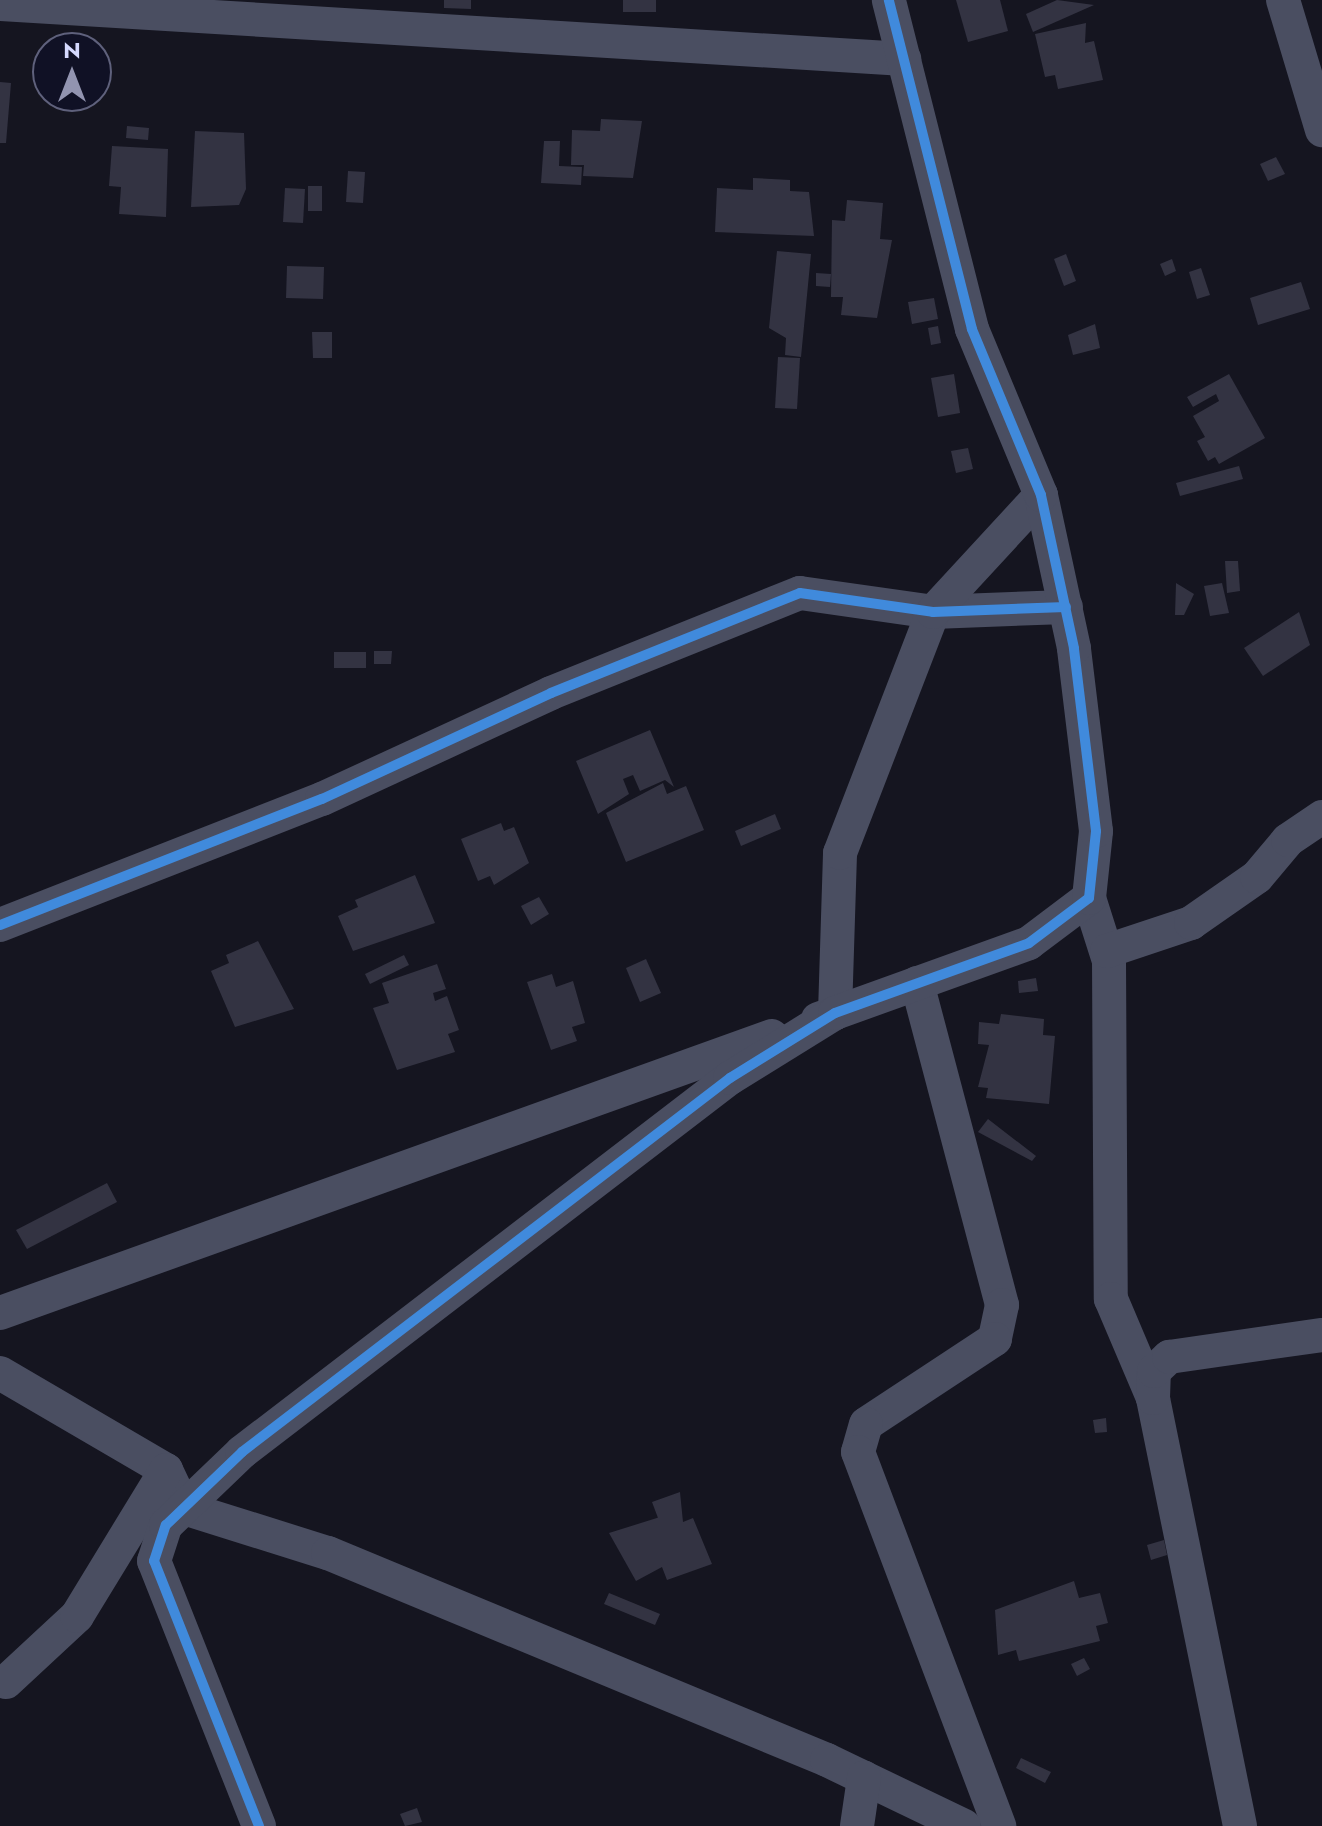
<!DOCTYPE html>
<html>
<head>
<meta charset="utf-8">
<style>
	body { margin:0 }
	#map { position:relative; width:1322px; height:1826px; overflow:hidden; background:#151520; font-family:Jost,sans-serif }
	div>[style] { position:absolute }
	.building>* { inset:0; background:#333342 }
	.minor>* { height:34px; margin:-17px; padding:0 17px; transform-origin:17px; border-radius:17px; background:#4a4e61 }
	.cycleway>* { height:10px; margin:-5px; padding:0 5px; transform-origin:5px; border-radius:5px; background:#408adc }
	span { translate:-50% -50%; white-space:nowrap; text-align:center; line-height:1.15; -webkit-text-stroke:6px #101125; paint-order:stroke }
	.north { position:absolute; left:32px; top:32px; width:80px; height:80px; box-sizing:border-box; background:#101125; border:2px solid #5f617c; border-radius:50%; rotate:0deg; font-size:22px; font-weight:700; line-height:32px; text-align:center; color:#d5d9fe }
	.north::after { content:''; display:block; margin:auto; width:28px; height:36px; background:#9294b0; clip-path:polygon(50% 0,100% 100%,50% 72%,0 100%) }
</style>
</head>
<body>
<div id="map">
	<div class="building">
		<i style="clip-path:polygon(444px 0,471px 0,471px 9px,444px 8px)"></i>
		<i style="clip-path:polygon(623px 0,656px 0,656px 12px,623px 12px)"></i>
		<i style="clip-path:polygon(956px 0,1000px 0,1008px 31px,968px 42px)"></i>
		<i style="clip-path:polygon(1057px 0,1094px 5px,1033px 32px,1026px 14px)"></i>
		<i style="clip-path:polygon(1086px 23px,1085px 43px,1094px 41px,1103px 80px,1058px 89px,1055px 75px,1045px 77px,1035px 34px)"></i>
		<i style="clip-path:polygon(0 82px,11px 83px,6px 143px,0 143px)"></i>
		<i style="clip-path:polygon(601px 119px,642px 121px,633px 178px,583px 176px,584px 165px,571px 165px,572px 130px,600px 131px)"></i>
		<i style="clip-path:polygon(127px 126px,149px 128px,148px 140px,126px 138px)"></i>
		<i style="clip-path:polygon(195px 131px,244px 133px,246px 189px,239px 205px,191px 207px)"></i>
		<i style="clip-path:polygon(544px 141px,560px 141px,559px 166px,582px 167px,581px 185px,541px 183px)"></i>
		<i style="clip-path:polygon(112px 146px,168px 149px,166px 217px,119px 214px,121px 187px,109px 186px)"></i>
		<i style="clip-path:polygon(1276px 157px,1285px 174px,1268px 181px,1260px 164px)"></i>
		<i style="clip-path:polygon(348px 171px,365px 172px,363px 203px,346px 202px)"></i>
		<i style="clip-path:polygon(753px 178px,790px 180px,790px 191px,809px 192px,814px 236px,715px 232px,717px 188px,753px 190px)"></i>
		<i style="clip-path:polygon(308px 186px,322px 186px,322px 211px,308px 211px)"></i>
		<i style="clip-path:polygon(285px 188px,305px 189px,303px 223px,283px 222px)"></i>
		<i style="clip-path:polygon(847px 200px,883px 203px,880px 239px,892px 240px,877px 318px,841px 315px,843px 297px,831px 297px,832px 220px,845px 221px)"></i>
		<i style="clip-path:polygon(777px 251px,811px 254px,801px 357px,785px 355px,786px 338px,769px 328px)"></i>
		<i style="clip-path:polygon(1066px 254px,1076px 281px,1064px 286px,1054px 259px)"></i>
		<i style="clip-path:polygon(1172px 259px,1176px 271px,1165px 276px,1160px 264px)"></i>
		<i style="clip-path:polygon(287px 266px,324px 267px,323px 299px,286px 298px)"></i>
		<i style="clip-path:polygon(1201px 268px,1210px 295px,1197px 299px,1189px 272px)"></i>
		<i style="clip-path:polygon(816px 273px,831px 274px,830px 287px,816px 286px)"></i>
		<i style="clip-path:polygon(1301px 282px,1310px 309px,1258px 325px,1250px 298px)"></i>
		<i style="clip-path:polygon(934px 298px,938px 319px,912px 324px,908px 302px)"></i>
		<i style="clip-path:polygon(1095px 324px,1100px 348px,1073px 355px,1068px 335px)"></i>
		<i style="clip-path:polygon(938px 326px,941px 343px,931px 345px,928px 328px)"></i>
		<i style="clip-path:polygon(312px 332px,332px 332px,332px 358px,313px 358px)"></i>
		<i style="clip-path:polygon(778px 357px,800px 358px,797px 409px,775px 408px)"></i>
		<i style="clip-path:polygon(954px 374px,960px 413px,938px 417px,931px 378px)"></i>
		<i style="clip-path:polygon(1229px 374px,1265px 438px,1219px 464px,1215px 457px,1208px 461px,1197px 441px,1205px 437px,1193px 416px,1219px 401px,1216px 394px,1193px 407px,1187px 397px)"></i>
		<i style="clip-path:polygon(968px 448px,973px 469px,956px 473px,951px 451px)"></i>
		<i style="clip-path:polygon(1239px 466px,1243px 479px,1180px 496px,1176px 483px)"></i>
		<i style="clip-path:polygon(1225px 561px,1238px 561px,1240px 591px,1227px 593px)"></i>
		<i style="clip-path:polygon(1176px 583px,1194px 594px,1184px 615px,1175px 615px)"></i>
		<i style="clip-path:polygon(1222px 583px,1229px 613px,1210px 616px,1204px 586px)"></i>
		<i style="clip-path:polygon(1299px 612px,1310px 645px,1263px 676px,1244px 648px)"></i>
		<i style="clip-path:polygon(374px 651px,392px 651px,391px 664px,374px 664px)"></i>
		<i style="clip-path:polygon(334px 652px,366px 652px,366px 668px,334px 668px)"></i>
		<i style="clip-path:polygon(650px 730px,674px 787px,665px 780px,640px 791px,633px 775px,623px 779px,629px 794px,598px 814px,576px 761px)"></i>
		<i style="clip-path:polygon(663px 783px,667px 794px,686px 786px,704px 830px,626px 862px,606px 813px)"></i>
		<i style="clip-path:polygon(775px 814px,781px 829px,741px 846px,735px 831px)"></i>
		<i style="clip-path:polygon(501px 823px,504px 831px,514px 827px,529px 863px,494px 885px,490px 876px,478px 881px,461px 839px)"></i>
		<i style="clip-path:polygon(415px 875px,435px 923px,353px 951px,338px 916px,358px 907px,355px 900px)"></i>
		<i style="clip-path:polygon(539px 897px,549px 914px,531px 925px,521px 906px)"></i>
		<i style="clip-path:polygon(258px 941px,294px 1009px,235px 1027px,211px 971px,229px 963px,226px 955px)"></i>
		<i style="clip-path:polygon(404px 955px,409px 965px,370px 984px,365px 974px)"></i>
		<i style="clip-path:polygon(646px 959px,661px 993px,640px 1002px,626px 968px)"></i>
		<i style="clip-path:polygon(437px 964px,446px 989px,433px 993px,435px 1001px,447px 996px,459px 1030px,448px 1034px,455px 1052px,397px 1070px,373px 1008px,389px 1003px,382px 983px)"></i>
		<i style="clip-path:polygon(552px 974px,556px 987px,573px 981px,585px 1023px,572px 1027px,577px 1041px,551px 1050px,527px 982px)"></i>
		<i style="clip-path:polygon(1036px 978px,1038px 991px,1019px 993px,1018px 981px)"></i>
		<i style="clip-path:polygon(1001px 1014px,1044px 1019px,1043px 1035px,1055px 1036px,1049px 1104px,986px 1098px,988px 1088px,978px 1087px,989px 1045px,978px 1044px,979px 1022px,999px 1024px)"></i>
		<i style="clip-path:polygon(988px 1119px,1036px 1156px,1032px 1161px,978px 1132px)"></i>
		<i style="clip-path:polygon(107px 1183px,117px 1202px,27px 1249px,16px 1230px)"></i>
		<i style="clip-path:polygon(1106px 1418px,1107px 1432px,1095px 1433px,1093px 1420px)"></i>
		<i style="clip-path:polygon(680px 1492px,683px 1522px,693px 1518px,712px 1564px,667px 1580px,662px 1567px,636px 1581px,609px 1533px,676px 1512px,658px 1518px,652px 1502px)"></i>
		<i style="clip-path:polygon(1164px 1540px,1167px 1555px,1151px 1560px,1147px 1545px)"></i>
		<i style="clip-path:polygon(1074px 1581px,1079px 1598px,1100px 1593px,1108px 1623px,1096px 1626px,1100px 1641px,1019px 1661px,1016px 1650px,998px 1655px,995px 1610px)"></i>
		<i style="clip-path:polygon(609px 1593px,660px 1614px,655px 1625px,604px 1604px)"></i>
		<i style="clip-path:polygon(1084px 1658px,1090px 1669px,1077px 1676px,1071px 1664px)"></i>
		<i style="clip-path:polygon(1021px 1758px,1051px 1772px,1045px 1783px,1016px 1768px)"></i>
		<i style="clip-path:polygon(417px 1808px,422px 1822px,405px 1826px,400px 1814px)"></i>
	</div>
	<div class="minor">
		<i style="left:1283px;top:0;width:136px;rotate:73.3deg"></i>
		<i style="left:0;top:4px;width:906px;rotate:3.48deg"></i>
		<i style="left:1089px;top:898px;width:66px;rotate:72.4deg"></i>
		<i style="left:1109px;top:961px;width:338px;rotate:89.7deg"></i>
		<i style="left:1111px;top:1299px;width:108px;rotate:67deg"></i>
		<i style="left:0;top:925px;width:346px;rotate:-21.4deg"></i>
		<i style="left:322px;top:799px;width:252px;rotate:-24.8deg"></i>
		<i style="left:551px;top:693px;width:268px;rotate:-21.9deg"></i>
		<i style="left:800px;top:593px;width:134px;rotate:8.1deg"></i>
		<i style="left:933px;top:612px;width:133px;rotate:-2.2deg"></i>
		<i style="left:1107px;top:951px;width:89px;rotate:-18.4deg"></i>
		<i style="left:1191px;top:923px;width:80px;rotate:-34.9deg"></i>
		<i style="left:1257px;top:877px;width:48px;rotate:-50deg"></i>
		<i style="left:1288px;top:840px;width:41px;rotate:-34.1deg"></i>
		<i style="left:917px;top:983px;width:333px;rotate:75.2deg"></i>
		<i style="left:1002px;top:1305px;width:35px;rotate:102deg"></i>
		<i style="left:995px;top:1339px;width:154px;rotate:146.6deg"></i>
		<i style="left:866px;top:1424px;width:29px;rotate:106deg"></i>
		<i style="left:858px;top:1452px;width:400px;rotate:69.3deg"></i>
		<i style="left:818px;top:1019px;width:18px;rotate:-19deg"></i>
		<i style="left:835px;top:1013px;width:160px;rotate:-88.2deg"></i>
		<i style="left:840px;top:853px;width:258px;rotate:-68.9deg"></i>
		<i style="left:933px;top:612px;width:159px;rotate:-47.3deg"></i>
		<i style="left:0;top:1313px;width:820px;rotate:-19.74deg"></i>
		<i style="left:0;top:1373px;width:192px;rotate:30.3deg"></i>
		<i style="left:166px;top:1470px;width:42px;rotate:64.7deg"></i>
		<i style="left:184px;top:1508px;width:151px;rotate:17.4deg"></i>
		<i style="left:328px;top:1553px;width:540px;rotate:22.53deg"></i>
		<i style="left:827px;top:1760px;width:152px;rotate:25.7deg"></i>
		<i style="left:6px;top:1682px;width:97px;rotate:-42.9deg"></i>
		<i style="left:77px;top:1616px;width:171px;rotate:-58.6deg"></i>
		<i style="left:259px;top:1826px;width:285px;rotate:-111.6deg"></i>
		<i style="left:154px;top:1561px;width:38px;rotate:-72deg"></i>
		<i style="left:166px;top:1525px;width:105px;rotate:-43.8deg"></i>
		<i style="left:242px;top:1452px;width:615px;rotate:-37.47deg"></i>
		<i style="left:730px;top:1078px;width:123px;rotate:-31.8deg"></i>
		<i style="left:835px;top:1013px;width:206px;rotate:-19.8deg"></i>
		<i style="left:1029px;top:943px;width:75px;rotate:-36.9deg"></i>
		<i style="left:1089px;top:898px;width:67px;rotate:-84deg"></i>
		<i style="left:1096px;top:831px;width:184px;rotate:-96.9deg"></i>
		<i style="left:1074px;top:648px;width:157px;rotate:-102.2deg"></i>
		<i style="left:1041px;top:495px;width:180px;rotate:-112.6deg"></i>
		<i style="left:972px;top:329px;width:339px;rotate:-104.2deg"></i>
		<i style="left:857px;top:1826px;width:49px;rotate:-81.7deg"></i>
		<i style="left:1240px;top:1826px;width:437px;rotate:-101.5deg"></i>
		<i style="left:1153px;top:1398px;width:27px;rotate:-88deg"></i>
		<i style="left:1154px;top:1371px;width:21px;rotate:-43deg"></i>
		<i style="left:1169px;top:1357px;width:155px;rotate:-8.2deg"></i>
	</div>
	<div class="cycleway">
		<i style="left:0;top:925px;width:346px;rotate:-21.4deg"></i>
		<i style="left:322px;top:799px;width:252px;rotate:-24.8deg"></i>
		<i style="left:551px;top:693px;width:268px;rotate:-21.9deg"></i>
		<i style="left:800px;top:593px;width:134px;rotate:8.1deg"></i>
		<i style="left:933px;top:612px;width:133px;rotate:-2.2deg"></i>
		<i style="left:259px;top:1826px;width:285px;rotate:-111.6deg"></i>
		<i style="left:154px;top:1561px;width:38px;rotate:-72deg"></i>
		<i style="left:166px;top:1525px;width:105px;rotate:-43.8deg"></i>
		<i style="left:242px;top:1452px;width:615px;rotate:-37.47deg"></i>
		<i style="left:730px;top:1078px;width:123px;rotate:-31.8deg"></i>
		<i style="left:835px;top:1013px;width:206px;rotate:-19.8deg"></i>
		<i style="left:1029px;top:943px;width:75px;rotate:-36.9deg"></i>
		<i style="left:1089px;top:898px;width:67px;rotate:-84deg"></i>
		<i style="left:1096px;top:831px;width:184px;rotate:-96.9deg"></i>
		<i style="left:1074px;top:648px;width:157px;rotate:-102.2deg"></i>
		<i style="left:1041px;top:495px;width:180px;rotate:-112.6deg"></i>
		<i style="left:972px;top:329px;width:339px;rotate:-104.2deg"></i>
	</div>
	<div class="north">N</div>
</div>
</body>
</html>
